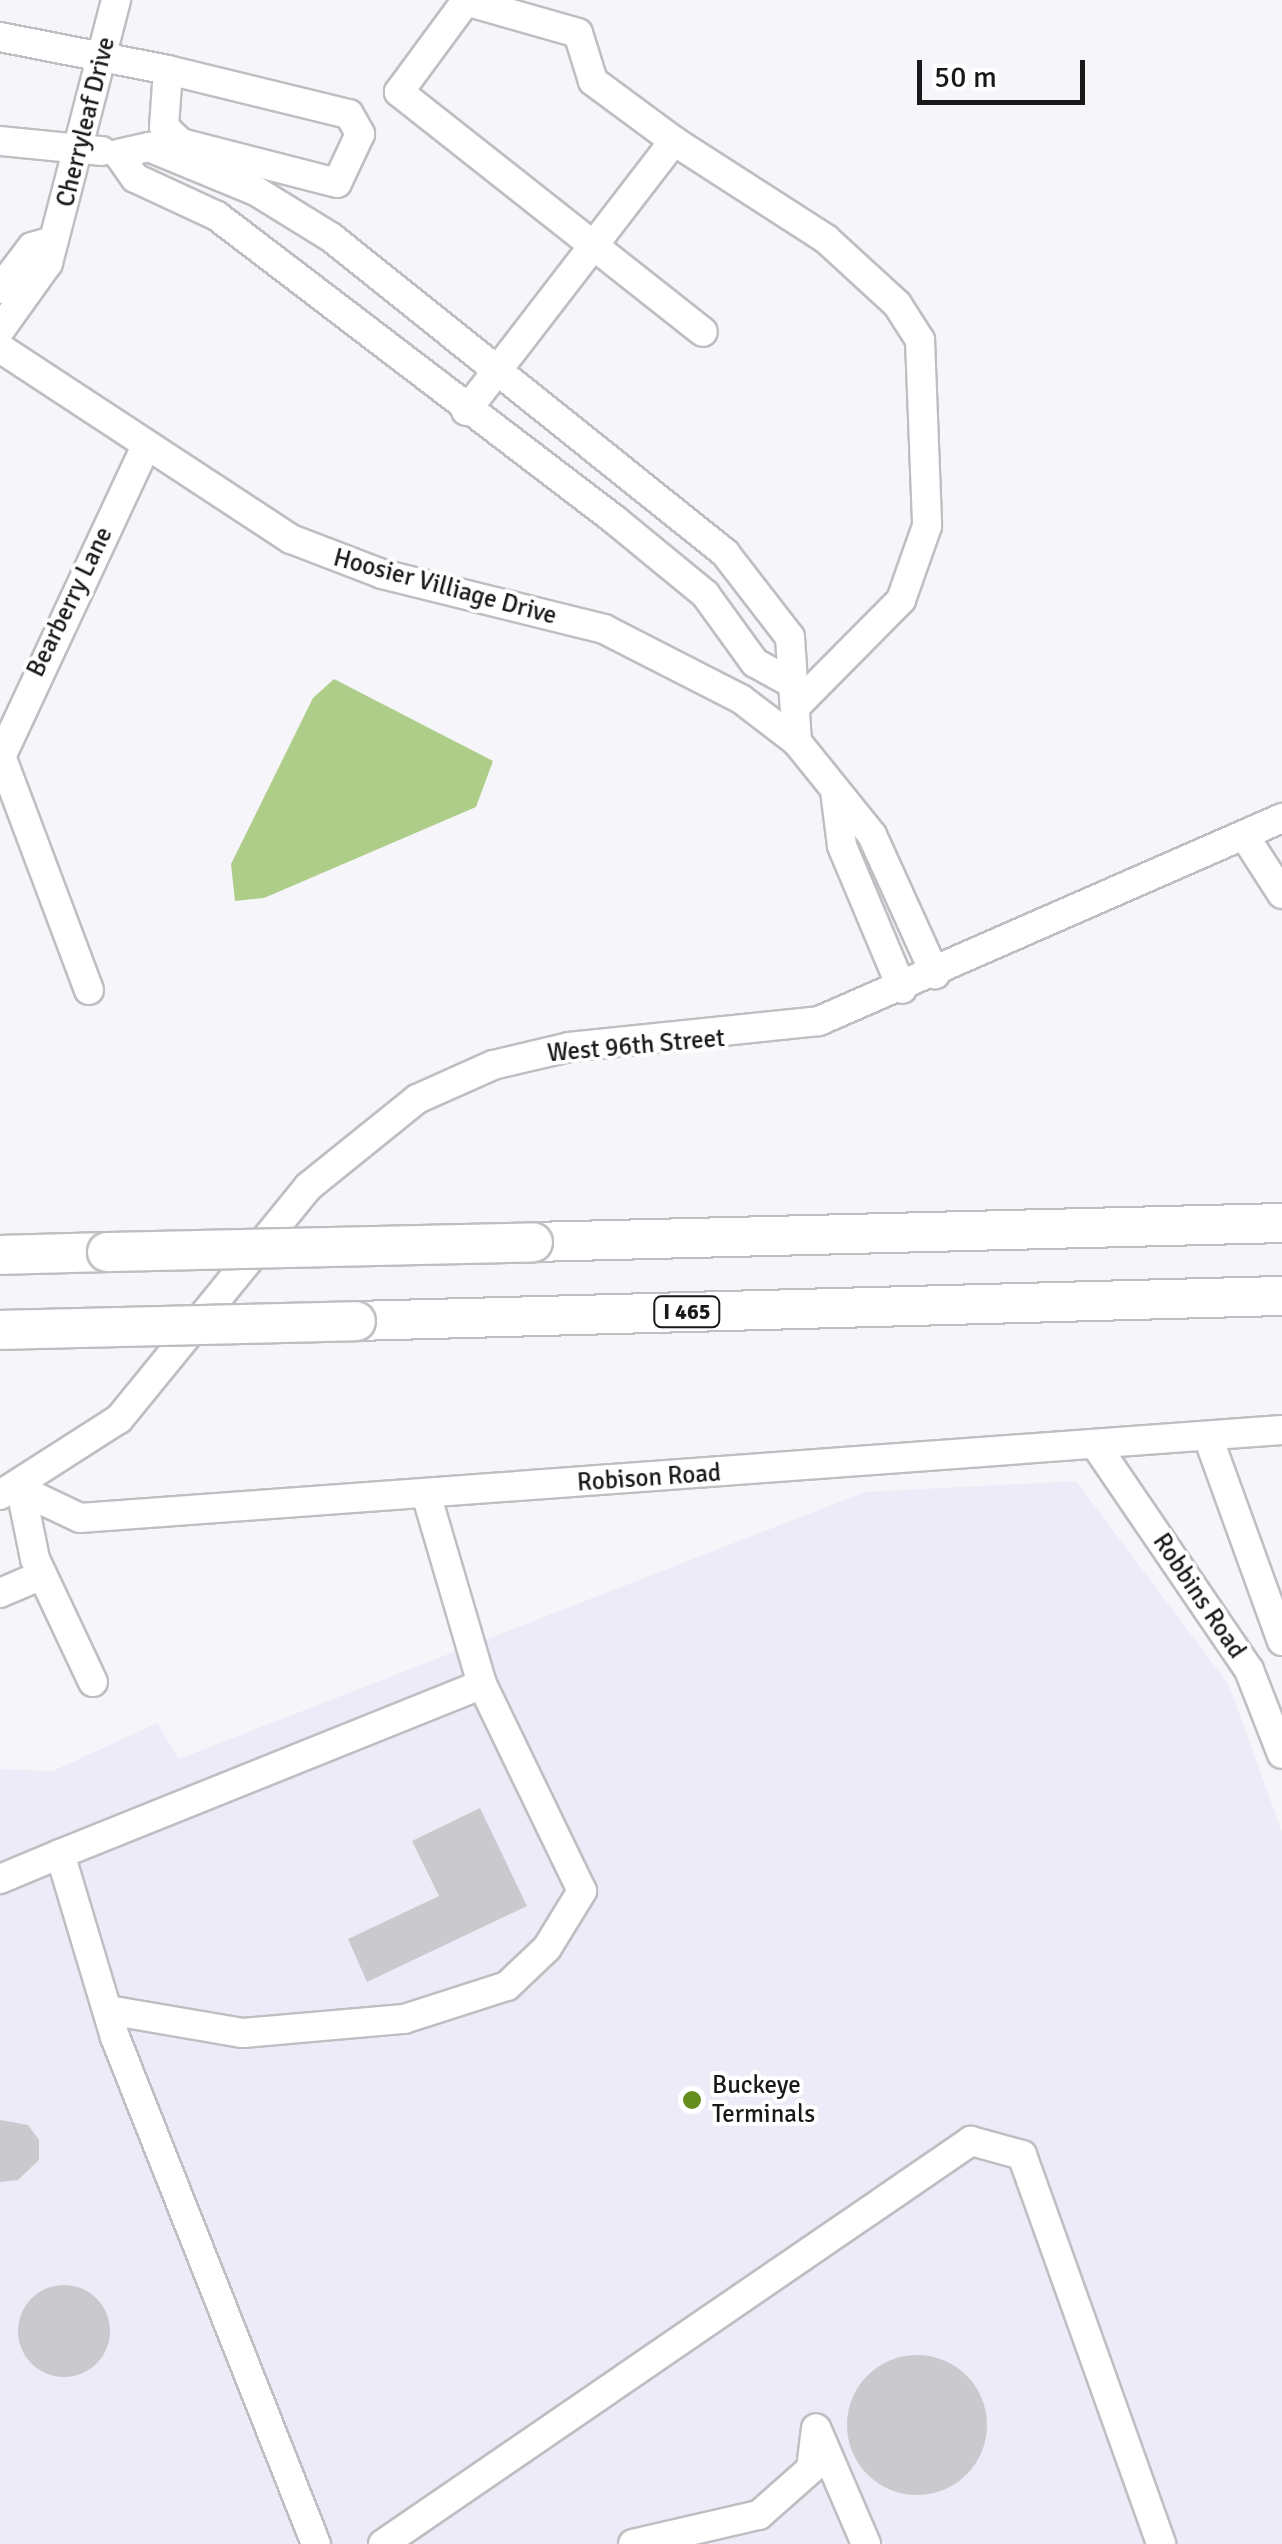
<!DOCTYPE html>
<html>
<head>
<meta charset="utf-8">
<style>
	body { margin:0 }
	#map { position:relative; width:1282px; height:2544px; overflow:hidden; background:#f6f6fa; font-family:Signika,sans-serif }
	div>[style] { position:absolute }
	.built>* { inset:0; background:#ecebf7 }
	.water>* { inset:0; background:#aecd89 }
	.building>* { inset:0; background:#cacace }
	.round { border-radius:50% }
	.roads { filter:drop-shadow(2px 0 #bfbec2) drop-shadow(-2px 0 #bfbec2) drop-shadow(0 2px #bfbec2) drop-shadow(0 -2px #bfbec2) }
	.minor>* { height:28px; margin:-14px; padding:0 14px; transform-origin:14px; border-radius:14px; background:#fff }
	.highway>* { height:38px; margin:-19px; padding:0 19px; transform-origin:19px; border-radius:19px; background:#fff }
	.bridges { filter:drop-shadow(2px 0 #bfbec2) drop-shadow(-2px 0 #bfbec2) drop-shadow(0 2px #bfbec2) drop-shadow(0 -2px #bfbec2) }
	.highway-bridge>* { height:38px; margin:-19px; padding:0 19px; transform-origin:19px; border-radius:19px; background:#fff }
	.dots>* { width:28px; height:28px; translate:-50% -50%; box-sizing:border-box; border:5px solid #fff; border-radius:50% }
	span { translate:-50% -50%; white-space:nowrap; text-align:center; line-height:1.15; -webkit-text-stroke:8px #fff; paint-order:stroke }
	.shield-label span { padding:2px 8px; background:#fff; border:2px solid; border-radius:8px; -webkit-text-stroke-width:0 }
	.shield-label { font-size:22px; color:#19191a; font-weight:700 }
	.street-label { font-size:25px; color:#19191a }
	.poi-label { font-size:25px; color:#19191a }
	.left { translate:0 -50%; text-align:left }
	.scale { position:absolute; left:917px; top:60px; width:168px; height:45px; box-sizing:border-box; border:5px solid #19191a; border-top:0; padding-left:12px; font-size:30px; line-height:35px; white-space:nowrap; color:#19191a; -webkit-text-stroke:8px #fff; paint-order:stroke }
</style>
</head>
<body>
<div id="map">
	<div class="built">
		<i style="clip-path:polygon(1076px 1481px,1229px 1685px,1282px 1832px,1282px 2544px,0 2544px,0 1769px,53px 1771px,157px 1723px,179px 1759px,865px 1492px)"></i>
	</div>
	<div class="water">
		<i style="clip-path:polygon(334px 679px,493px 761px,476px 807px,264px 898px,235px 901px,231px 864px,313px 698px)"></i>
	</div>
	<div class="building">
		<i style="clip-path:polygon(480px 1808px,527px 1906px,367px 1982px,348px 1939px,439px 1896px,412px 1841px)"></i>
		<i style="clip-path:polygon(0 2120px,28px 2125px,39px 2140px,39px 2160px,18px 2180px,0 2182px)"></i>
		<i class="round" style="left:18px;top:2285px;width:92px;height:92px"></i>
		<i class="round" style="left:847px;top:2355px;width:140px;height:140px"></i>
	</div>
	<div class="roads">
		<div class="minor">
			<i style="left:0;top:37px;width:171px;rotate:11.1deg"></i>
			<i style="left:168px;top:70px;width:186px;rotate:13.7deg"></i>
			<i style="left:349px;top:114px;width:23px;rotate:61deg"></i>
			<i style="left:360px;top:134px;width:54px;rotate:115.1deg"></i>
			<i style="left:337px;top:183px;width:161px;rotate:-165.6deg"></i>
			<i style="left:181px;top:143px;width:23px;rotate:-137deg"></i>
			<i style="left:164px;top:127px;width:57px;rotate:-86deg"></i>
			<i style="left:0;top:141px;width:102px;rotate:5.6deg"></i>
			<i style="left:674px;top:141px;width:101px;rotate:-143.5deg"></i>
			<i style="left:593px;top:81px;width:50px;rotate:-107.4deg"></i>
			<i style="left:578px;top:33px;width:116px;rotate:-164.1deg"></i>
			<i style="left:466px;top:1px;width:113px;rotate:126.4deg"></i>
			<i style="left:399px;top:92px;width:387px;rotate:38.3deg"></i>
			<i style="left:0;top:289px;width:53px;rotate:-52.7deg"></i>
			<i style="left:32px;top:247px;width:18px;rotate:-16deg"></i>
			<i style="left:0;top:330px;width:82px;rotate:-54.4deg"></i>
			<i style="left:48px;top:263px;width:272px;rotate:-75.5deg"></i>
			<i style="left:0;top:348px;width:348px;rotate:33.3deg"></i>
			<i style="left:291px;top:539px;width:97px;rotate:21deg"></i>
			<i style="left:382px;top:574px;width:229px;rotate:13.9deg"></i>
			<i style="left:604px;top:629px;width:154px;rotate:27.1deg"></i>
			<i style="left:741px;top:699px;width:71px;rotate:37.5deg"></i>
			<i style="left:797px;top:742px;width:119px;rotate:51.1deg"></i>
			<i style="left:872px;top:835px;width:153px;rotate:65.6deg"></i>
			<i style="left:466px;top:411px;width:341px;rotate:-52.4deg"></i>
			<i style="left:674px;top:141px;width:181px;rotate:32.8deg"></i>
			<i style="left:826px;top:239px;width:96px;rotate:42.5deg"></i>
			<i style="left:897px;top:304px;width:43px;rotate:57.4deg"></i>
			<i style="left:920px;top:340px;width:186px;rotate:87.8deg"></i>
			<i style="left:927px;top:526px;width:78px;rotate:109.4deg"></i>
			<i style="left:901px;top:600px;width:148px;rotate:134.7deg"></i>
			<i style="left:786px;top:680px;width:35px;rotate:-151deg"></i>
			<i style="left:755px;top:663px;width:85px;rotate:-125.9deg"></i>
			<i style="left:705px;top:594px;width:117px;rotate:-140.6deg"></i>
			<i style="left:615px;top:520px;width:501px;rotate:-142.63deg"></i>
			<i style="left:217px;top:216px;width:90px;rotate:-155.1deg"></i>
			<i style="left:135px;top:178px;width:29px;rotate:-125deg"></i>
			<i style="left:118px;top:154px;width:32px;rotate:-13deg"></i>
			<i style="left:149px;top:147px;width:116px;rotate:22.4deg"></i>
			<i style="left:256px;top:191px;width:89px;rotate:31.7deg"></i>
			<i style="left:332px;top:238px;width:504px;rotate:38.71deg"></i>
			<i style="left:725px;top:553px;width:106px;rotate:52.3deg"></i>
			<i style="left:790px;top:637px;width:105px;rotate:86.2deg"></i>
			<i style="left:1px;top:756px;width:250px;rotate:69.4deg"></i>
			<i style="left:0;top:759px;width:343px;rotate:-65deg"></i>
			<i style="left:835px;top:791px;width:55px;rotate:82.7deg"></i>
			<i style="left:842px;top:846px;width:155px;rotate:67.2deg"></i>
			<i style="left:1244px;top:835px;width:70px;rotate:57.2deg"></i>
			<i style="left:1208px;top:1437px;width:217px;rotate:70.1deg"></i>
			<i style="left:1097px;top:1447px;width:270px;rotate:55.7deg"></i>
			<i style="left:1249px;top:1670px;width:90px;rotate:68.6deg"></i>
			<i style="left:21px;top:1490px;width:65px;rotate:25.4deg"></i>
			<i style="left:80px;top:1518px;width:1205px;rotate:-4.19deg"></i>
			<i style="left:21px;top:1490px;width:70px;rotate:78.5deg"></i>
			<i style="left:35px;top:1559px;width:136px;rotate:64.8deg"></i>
			<i style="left:0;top:1495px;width:141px;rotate:-32.6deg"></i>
			<i style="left:119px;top:1419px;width:299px;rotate:-50.8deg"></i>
			<i style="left:308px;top:1187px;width:140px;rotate:-38.9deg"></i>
			<i style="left:417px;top:1099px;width:83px;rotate:-24.1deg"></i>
			<i style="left:493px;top:1065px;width:78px;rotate:-13.3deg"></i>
			<i style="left:569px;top:1047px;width:251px;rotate:-5.9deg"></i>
			<i style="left:819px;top:1021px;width:506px;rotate:-23.67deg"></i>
			<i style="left:0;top:1593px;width:46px;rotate:-23.2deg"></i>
			<i style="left:0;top:1879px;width:65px;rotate:-22.6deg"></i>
			<i style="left:108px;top:2010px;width:137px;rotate:9.7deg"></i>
			<i style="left:243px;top:2033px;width:162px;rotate:-5deg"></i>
			<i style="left:404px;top:2019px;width:108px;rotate:-17.8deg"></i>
			<i style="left:507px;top:1986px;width:55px;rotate:-43.5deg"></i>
			<i style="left:547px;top:1948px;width:67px;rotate:-58.4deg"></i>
			<i style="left:582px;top:1891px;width:230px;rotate:-115.8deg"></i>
			<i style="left:817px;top:2430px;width:124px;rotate:66.7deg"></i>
			<i style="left:316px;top:2544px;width:545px;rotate:-111.63deg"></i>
			<i style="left:115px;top:2037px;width:191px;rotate:-106.7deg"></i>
			<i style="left:60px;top:1854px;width:455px;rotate:-21.9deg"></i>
			<i style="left:482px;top:1684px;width:198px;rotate:-106.4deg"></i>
			<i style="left:383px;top:2544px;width:713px;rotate:-34.43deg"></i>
			<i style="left:971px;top:2141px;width:53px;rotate:15.4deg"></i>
			<i style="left:1022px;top:2155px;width:413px;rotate:70.3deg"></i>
			<i style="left:633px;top:2544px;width:129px;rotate:-13deg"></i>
			<i style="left:759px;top:2515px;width:69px;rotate:-41.5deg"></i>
			<i style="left:811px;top:2469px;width:41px;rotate:-83deg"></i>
		</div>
		<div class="highway">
			<i style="left:533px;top:1242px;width:749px;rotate:-1.45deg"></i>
			<i style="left:0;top:1255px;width:107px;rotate:-1.6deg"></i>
			<i style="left:356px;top:1321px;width:926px;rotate:-1.55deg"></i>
		</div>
	</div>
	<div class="bridges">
		<div class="highway-bridge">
			<i style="left:107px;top:1252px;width:426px;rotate:-1.3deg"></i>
			<i style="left:0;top:1330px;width:356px;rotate:-1.4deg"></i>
		</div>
	</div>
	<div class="dots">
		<i style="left:692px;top:2100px;background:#668e1d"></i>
	</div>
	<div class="shield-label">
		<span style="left:687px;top:1312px">I 465</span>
	</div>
	<div class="street-label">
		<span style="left:86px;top:122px;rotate:-76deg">Cherryleaf Drive</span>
		<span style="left:445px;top:587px;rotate:15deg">Hoosier Villiage Drive</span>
		<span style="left:70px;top:602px;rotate:-64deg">Bearberry Lane</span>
		<span style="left:636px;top:1046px;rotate:-5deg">West 96th Street</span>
		<span style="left:649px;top:1478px;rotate:-4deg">Robison Road</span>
		<span style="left:1199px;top:1596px;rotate:56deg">Robbins Road</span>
	</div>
	<div class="poi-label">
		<span class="left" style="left:712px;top:2100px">Buckeye<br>Terminals</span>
	</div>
	<div class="scale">50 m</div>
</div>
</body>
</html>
